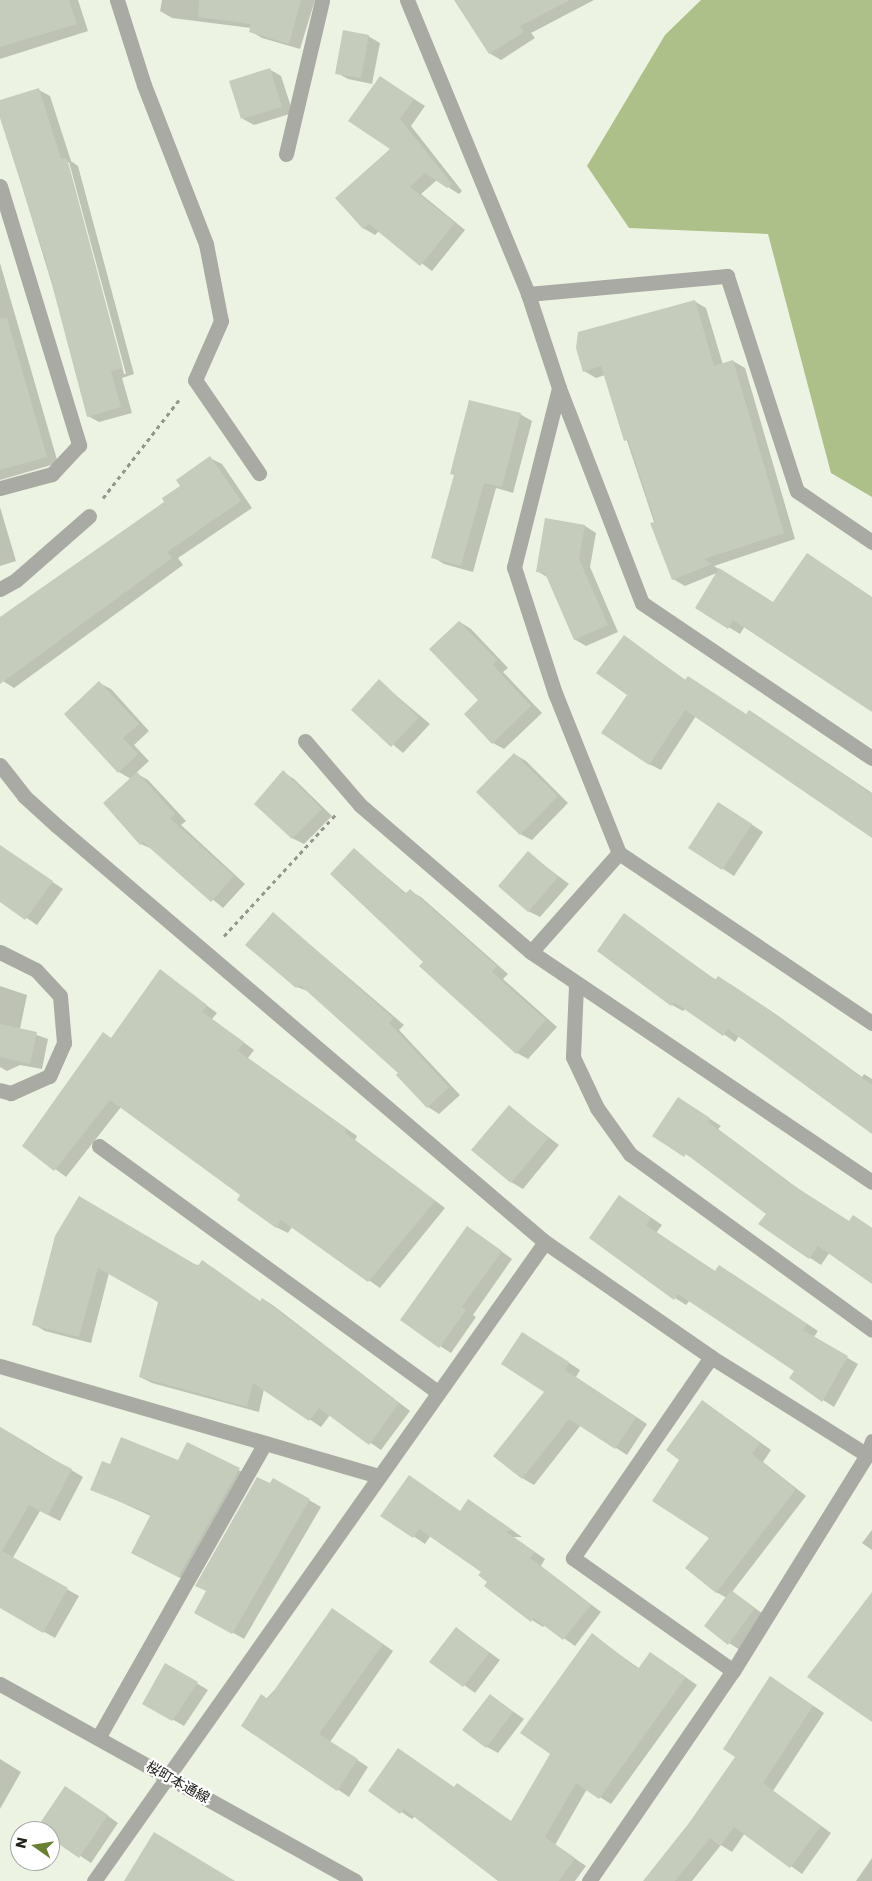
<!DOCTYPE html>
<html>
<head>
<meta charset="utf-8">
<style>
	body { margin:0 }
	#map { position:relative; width:872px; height:1881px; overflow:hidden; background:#edf3e3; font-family:Poppins,"Noto Sans JP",sans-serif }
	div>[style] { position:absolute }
	.forest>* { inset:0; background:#aec089 }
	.shadow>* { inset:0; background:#0003 }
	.building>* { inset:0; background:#c6ccbc }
	.path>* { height:3px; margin-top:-1.5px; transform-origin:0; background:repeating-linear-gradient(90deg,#92968b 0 4px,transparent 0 8px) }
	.minor>* { height:15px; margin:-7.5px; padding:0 7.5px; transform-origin:7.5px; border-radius:7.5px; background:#a8aaa3 }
	.tertiary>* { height:15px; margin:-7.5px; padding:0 7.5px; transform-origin:7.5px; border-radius:7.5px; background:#a8aaa3 }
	span { translate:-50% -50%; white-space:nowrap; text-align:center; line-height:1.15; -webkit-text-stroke:4.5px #fff; paint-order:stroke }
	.street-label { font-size:14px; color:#21231d }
	.north { position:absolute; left:10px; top:1821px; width:50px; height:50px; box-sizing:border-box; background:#fff; border:1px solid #a6a7a5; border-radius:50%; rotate:283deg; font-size:14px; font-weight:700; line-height:20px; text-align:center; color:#21231d }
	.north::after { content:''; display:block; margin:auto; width:18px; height:22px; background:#697f31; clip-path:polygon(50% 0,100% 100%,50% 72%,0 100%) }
</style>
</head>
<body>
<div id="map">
	<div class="forest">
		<i style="clip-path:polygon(701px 0,872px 0,872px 497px,831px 473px,768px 234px,629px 228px,587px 166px,665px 35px)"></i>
	</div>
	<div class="shadow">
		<i style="clip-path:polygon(0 0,78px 0,88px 31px,0 59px)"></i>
		<i style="clip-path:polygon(162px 0,315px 0,300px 49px,262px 38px,250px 31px,251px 28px,172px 18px,160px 11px)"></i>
		<i style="clip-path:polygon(474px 0,594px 0,531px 33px,535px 38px,501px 60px,489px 53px)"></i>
		<i style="clip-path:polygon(368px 36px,380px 43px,372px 84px,348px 79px,337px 73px)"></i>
		<i style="clip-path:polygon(269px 69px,281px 76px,293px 113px,254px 125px,243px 119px)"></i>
		<i style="clip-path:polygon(391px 84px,425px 106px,411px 126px,462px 191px,459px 194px,437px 180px,421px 194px,465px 230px,432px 271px,379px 231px,375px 235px,363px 228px,392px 149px)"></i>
		<i style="clip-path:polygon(evenodd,39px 90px,50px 96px,71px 161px,78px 166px,134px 374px,122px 378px,132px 413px,99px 422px,88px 416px,72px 350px,0 114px,0 101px,39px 90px,67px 162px,69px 162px,126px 374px,124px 374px,67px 162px)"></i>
		<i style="clip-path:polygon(0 263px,58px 463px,0 480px)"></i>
		<i style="clip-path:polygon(694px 301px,706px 308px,723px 365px,733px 361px,745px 368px,795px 539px,714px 566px,774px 603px,872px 597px,872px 711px,745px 626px,740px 634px,697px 608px,719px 572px,685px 586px,673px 579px,605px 375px,596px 378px,584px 371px)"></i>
		<i style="clip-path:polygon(520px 414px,532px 421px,513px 493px,496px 488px,473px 572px,444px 564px,433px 557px)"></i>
		<i style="clip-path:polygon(210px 458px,222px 464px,252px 508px,178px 558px,183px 565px,14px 688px,3px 681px,0 677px,0 618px,166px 502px)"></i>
		<i style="clip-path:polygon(0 507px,16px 561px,0 566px)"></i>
		<i style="clip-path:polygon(546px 520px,585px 526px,596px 533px,590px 567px,618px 632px,586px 646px,574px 639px,547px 577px,537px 571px)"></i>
		<i style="clip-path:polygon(460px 622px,471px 629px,508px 668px,503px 672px,542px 713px,504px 749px,493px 743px)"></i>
		<i style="clip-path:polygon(624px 637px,687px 681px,747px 715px,750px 711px,761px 718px,872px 793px,872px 837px,696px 716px,661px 770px,649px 764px,629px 695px)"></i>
		<i style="clip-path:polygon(379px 681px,430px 724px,403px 753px,352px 710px)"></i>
		<i style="clip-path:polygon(99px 683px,111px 689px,149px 731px,134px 745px,149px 761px,136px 773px,148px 780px,186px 821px,181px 825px,245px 884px,223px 908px,154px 850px,141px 844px,104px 803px,131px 779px,119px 772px)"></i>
		<i style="clip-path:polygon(514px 754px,526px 761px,568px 803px,532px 840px,520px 834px)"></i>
		<i style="clip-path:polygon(283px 772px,294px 779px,332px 816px,304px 844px,292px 838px)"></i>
		<i style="clip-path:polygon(730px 810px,763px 832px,734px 876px,689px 847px)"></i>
		<i style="clip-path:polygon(355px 850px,407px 894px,410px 891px,421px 897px,508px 974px,503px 979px,557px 1027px,528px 1059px,517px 1053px)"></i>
		<i style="clip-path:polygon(7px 851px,63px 889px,37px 925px,0 900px,0 860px)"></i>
		<i style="clip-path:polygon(528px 853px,569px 884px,540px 917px,528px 911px)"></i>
		<i style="clip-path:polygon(273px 913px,404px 1025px,399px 1030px,460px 1095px,439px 1114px,428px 1107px,400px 1073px,310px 992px,297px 987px,247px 945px)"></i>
		<i style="clip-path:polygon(624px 915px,716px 980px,730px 984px,777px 1015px,862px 1077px,864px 1074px,872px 1079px,872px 1132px,739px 1036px,735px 1042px,686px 1008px,683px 1011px,672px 1005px,599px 951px)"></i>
		<i style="clip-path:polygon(160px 971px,217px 1013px,212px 1019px,254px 1050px,248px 1058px,357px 1136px,355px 1140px,445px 1208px,380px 1288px,292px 1227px,288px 1233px,276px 1227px,242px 1195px,121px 1107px,66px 1177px,23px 1145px,112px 1039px)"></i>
		<i style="clip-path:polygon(0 986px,27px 995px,20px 1029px,48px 1039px,42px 1069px,20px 1065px,7px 1071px,0 1067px)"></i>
		<i style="clip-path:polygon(689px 1105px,721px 1126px,718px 1129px,800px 1190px,850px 1222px,854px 1216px,872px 1228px,872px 1282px,830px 1252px,821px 1265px,810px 1258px,760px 1224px,767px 1214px,697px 1161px,654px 1135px)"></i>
		<i style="clip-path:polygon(509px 1107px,559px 1145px,523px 1189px,511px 1182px)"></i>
		<i style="clip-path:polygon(630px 1203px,662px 1225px,656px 1233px,716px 1272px,731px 1273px,818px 1331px,813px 1338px,858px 1364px,834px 1407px,823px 1400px,796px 1371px,690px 1300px,686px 1305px,675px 1298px,590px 1237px)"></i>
		<i style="clip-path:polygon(479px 1235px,512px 1259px,473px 1315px,476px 1317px,451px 1353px,440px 1346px)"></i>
		<i style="clip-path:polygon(57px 1237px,213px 1268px,261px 1302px,263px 1299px,274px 1306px,410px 1411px,381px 1450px,330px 1415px,321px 1427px,264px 1389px,259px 1412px,152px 1383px,140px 1377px,159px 1302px,109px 1273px,91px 1343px,45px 1331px,33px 1324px)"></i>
		<i style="clip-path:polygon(534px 1340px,580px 1370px,576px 1377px,647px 1424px,627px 1455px,581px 1425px,534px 1485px,522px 1478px,546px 1392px)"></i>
		<i style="clip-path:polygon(703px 1401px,771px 1450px,763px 1462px,806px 1496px,732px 1592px,766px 1616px,740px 1650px,729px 1643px,727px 1598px,716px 1592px,710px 1538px,680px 1459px)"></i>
		<i style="clip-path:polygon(0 1427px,83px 1477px,60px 1521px,40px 1511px,7px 1568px,0 1564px)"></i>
		<i style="clip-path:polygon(188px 1444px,254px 1478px,194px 1585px,132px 1553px,151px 1516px,92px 1489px,111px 1466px,179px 1461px)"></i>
		<i style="clip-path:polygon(409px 1476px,461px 1512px,480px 1508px,522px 1537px,513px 1537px,545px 1559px,541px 1566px,601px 1612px,575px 1646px,545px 1625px,543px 1627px,532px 1620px,489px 1581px,483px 1571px,431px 1535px,425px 1544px,382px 1515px)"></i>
		<i style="clip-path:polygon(273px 1479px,321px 1507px,244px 1639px,196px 1612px)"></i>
		<i style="clip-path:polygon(872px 1530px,872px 1550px,862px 1543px)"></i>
		<i style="clip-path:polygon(24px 1565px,79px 1596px,55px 1638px,0 1607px)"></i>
		<i style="clip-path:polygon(343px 1616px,393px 1651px,330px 1742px,368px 1767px,349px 1797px,242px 1725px)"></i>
		<i style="clip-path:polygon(456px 1628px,500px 1660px,475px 1693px,431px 1661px)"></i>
		<i style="clip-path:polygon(592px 1635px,640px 1669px,662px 1661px,697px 1685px,611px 1804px,587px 1789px,555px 1845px,586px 1866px,575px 1881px,500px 1881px,415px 1816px,412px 1819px,370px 1791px,455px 1788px,512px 1822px,551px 1754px)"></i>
		<i style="clip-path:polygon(166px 1665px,208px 1690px,184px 1726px,144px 1703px)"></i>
		<i style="clip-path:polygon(771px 1677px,824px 1713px,773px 1791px,831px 1833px,802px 1874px,745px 1833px,732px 1852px,721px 1845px,692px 1881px,644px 1881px,690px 1824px,737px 1757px)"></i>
		<i style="clip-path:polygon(490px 1695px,524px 1719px,498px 1753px,487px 1747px)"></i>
		<i style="clip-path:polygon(0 1759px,21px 1772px,0 1809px)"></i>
		<i style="clip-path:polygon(77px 1794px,118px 1823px,91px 1863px,50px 1836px,50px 1831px,38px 1828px)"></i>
		<i style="clip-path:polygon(872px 1858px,872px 1881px,856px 1881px)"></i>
	</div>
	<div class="building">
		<i style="clip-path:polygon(0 0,69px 0,77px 24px,0 47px)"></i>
		<i style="clip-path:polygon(199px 0,301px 0,289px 44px,249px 32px,251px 24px,198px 17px)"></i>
		<i style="clip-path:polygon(454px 0,570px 0,520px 26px,524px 32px,489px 54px)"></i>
		<i style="clip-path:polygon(343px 30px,369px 35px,361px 78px,335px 74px)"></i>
		<i style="clip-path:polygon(270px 68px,282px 107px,241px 119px,229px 81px)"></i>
		<i style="clip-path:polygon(380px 76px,414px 99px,400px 119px,452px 184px,447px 188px,425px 173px,410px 187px,455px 223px,420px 266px,369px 224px,363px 229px,335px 198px,390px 149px,348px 121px)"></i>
		<i style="clip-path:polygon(39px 88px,61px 159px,67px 158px,123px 368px,111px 371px,121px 407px,87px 417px,45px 258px,0 118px,0 100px)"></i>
		<i style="clip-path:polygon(695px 300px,714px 366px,733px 360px,784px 533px,704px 559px,712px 564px,672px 580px,650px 523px,655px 522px,628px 440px,624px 441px,601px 366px,583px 372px,576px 348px,578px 332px)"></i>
		<i style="clip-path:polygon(7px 318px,47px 457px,0 470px,0 319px)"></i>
		<i style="clip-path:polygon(469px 400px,521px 413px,502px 487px,484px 483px,461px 566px,431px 558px,454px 475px,450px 474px)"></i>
		<i style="clip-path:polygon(210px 456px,241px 501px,167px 552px,172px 558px,0 684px,0 617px,164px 502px,162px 498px,180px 486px,176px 480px)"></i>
		<i style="clip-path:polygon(545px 518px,585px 525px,579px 559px,608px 625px,574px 640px,545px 573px,536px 572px)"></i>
		<i style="clip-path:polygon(807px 553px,872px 597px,872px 712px,733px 620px,728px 629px,695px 608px,719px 568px,773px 602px)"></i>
		<i style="clip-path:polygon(459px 621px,497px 660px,493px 665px,531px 706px,492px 744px,464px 714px,478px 700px,429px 649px)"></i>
		<i style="clip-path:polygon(624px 635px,685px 680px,688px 676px,746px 714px,749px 710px,872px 794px,872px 838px,685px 710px,649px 765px,601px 733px,627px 695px,596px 673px)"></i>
		<i style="clip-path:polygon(379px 679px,419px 717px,391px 747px,351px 710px)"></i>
		<i style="clip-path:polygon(99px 681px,139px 724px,123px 738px,138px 754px,118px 773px,64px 714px)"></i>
		<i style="clip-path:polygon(514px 753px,558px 796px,520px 835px,476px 792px)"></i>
		<i style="clip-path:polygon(283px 770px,322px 809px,292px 839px,254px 804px)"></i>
		<i style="clip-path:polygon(137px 772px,175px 814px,170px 818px,234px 876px,211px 902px,143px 842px,140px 845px,103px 803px)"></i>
		<i style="clip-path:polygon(718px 802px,752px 824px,722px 870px,688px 848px)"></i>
		<i style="clip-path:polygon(0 845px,53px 881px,25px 920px,0 902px)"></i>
		<i style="clip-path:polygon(354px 848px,405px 894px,410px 889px,497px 966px,492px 972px,546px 1020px,516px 1054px,419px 966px,423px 962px,330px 874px)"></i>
		<i style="clip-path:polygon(528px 851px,558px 877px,528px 912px,498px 886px)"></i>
		<i style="clip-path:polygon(273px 912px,393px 1018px,389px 1023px,449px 1087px,427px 1108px,396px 1075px,398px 1073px,300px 985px,296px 988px,245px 945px)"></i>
		<i style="clip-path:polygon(624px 913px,715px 980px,718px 976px,765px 1007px,872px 1085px,872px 1134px,728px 1029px,723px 1036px,674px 1002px,671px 1006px,597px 951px)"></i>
		<i style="clip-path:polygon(160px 969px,207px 1005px,202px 1012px,244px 1042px,238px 1051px,347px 1129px,344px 1132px,435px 1201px,368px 1282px,281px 1220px,276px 1228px,237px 1200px,240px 1195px,110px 1100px,54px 1171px,22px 1146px,103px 1032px,111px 1038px)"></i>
		<i style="clip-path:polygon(0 1024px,37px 1032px,30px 1064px,0 1057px)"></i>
		<i style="clip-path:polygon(678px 1097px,710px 1118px,708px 1122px,788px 1182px,849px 1221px,853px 1215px,872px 1228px,872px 1284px,818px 1246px,809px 1259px,758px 1224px,766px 1214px,686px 1154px,684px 1157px,652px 1136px)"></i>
		<i style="clip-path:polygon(509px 1105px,548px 1138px,511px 1183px,471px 1150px)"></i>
		<i style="clip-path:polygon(619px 1195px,651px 1218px,646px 1225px,715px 1271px,719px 1265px,807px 1324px,803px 1330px,848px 1356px,822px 1402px,789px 1378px,794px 1371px,678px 1294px,674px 1300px,589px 1238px)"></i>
		<i style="clip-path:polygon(79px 1196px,198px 1266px,202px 1260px,260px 1301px,262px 1298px,399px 1403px,369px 1445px,319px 1408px,309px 1421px,253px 1383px,247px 1407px,139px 1377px,158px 1302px,98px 1268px,79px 1337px,32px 1325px,55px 1236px)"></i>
		<i style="clip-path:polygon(467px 1226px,502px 1251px,462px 1307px,466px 1310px,439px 1348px,400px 1320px)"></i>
		<i style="clip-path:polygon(522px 1332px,569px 1362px,565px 1370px,636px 1417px,615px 1449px,569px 1419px,522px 1479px,493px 1456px,544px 1392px,501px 1364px)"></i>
		<i style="clip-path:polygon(702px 1400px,760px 1443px,752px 1454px,796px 1489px,716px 1593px,685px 1568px,709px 1538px,652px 1501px,679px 1460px,666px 1450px)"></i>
		<i style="clip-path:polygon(0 1427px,34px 1447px,33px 1449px,72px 1469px,48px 1515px,29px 1505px,2px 1551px,68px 1588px,43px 1633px,0 1608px)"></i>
		<i style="clip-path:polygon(121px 1437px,178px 1460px,187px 1442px,240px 1468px,178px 1577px,131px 1553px,151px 1514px,90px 1490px,102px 1461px,110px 1464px)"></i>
		<i style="clip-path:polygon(409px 1475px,460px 1511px,468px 1499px,514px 1531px,505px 1531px,535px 1552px,530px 1558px,591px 1605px,563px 1640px,534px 1618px,531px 1622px,484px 1586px,487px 1582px,478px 1575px,481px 1572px,419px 1529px,413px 1538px,380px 1516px)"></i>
		<i style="clip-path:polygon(257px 1477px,270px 1483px,273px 1478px,310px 1499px,232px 1634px,194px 1613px,206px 1591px,195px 1586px)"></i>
		<i style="clip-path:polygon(731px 1590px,755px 1608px,728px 1645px,704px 1626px)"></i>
		<i style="clip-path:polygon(872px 1592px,872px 1722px,807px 1677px)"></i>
		<i style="clip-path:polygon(332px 1608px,383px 1644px,319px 1734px,358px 1759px,337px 1791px,241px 1726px,261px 1694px,268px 1699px)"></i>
		<i style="clip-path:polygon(456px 1627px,489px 1653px,463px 1687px,429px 1662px)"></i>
		<i style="clip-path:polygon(592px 1633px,638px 1669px,650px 1652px,686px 1677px,599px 1799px,576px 1783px,545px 1837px,575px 1858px,559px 1881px,498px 1881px,404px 1809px,400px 1814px,368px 1791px,398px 1748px,454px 1787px,457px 1783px,511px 1821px,550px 1754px,520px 1733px)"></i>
		<i style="clip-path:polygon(165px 1663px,198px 1682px,172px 1721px,142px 1704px)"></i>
		<i style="clip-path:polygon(770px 1676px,813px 1706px,763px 1783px,821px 1826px,790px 1868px,734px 1827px,720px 1846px,710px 1838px,675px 1881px,643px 1881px,689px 1823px,735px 1757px,723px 1749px)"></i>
		<i style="clip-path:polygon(490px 1694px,513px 1712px,486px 1748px,462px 1730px)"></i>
		<i style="clip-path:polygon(65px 1786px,108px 1815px,79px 1858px,50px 1838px,50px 1831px,36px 1829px)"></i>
		<i style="clip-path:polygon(154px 1832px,235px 1881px,124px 1881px)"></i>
	</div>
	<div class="path">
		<i style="left:103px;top:498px;width:124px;rotate:-52.2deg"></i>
		<i style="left:224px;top:936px;width:166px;rotate:-47.4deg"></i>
	</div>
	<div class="minor">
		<i style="left:117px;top:0;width:89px;rotate:72.4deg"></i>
		<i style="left:144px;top:85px;width:171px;rotate:68.7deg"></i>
		<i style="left:206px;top:244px;width:78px;rotate:79deg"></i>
		<i style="left:221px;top:321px;width:64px;rotate:113.8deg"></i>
		<i style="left:195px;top:380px;width:113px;rotate:55.5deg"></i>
		<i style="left:407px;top:0;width:318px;rotate:67.6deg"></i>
		<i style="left:528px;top:294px;width:99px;rotate:71.7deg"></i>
		<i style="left:559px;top:388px;width:230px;rotate:68.9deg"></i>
		<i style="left:642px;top:603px;width:277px;rotate:34deg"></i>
		<i style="left:286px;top:154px;width:158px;rotate:-76.8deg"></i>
		<i style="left:0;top:186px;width:271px;rotate:73deg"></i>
		<i style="left:79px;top:445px;width:40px;rotate:133deg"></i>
		<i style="left:52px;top:474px;width:54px;rotate:164.9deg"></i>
		<i style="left:528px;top:294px;width:200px;rotate:-5.2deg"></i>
		<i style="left:727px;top:276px;width:226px;rotate:72deg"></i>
		<i style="left:797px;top:491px;width:91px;rotate:34.2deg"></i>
		<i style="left:559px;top:388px;width:185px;rotate:104.1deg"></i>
		<i style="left:514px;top:567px;width:133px;rotate:72deg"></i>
		<i style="left:555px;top:693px;width:172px;rotate:68.2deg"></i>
		<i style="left:619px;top:853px;width:305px;rotate:33.9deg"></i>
		<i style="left:0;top:589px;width:18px;rotate:-29deg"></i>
		<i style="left:16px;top:580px;width:97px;rotate:-41.2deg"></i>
		<i style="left:305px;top:741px;width:84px;rotate:49.3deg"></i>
		<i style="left:360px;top:805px;width:225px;rotate:40.7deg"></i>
		<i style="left:531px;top:952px;width:411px;rotate:34deg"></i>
		<i style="left:0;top:765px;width:39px;rotate:52deg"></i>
		<i style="left:24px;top:796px;width:43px;rotate:42.2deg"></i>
		<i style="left:56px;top:825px;width:643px;rotate:40.46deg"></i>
		<i style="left:545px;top:1242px;width:202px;rotate:34.7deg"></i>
		<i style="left:711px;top:1357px;width:184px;rotate:32.1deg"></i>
		<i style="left:0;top:952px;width:40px;rotate:26.6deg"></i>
		<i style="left:36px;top:970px;width:35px;rotate:47deg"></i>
		<i style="left:60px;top:996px;width:47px;rotate:85.1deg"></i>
		<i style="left:64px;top:1043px;width:36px;rotate:114deg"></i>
		<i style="left:49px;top:1076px;width:42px;rotate:155.9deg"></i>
		<i style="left:11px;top:1093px;width:11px;rotate:-165deg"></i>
		<i style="left:531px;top:952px;width:132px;rotate:-48.4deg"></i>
		<i style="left:576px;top:985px;width:72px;rotate:92.4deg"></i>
		<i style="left:573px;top:1057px;width:56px;rotate:64.8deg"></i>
		<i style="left:597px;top:1108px;width:57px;rotate:54.3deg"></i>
		<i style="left:630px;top:1154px;width:299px;rotate:36deg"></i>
		<i style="left:99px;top:1146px;width:419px;rotate:36deg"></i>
		<i style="left:711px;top:1357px;width:244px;rotate:124.5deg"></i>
		<i style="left:573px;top:1558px;width:196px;rotate:35.2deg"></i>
		<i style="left:0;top:1366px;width:395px;rotate:16.2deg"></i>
		<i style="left:98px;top:1738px;width:339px;rotate:-60.5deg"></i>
		<i style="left:94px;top:1881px;width:782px;rotate:-54.79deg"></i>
		<i style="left:589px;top:1881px;width:255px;rotate:-55.6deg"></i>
		<i style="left:733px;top:1671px;width:254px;rotate:-58.2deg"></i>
		<i style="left:867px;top:1455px;width:15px;rotate:-70deg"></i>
	</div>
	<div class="tertiary">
		<i style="left:0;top:1684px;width:406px;rotate:29deg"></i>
	</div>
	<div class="street-label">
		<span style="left:178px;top:1782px;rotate:29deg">桜町本通線</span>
	</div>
	<div class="north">N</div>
</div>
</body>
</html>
